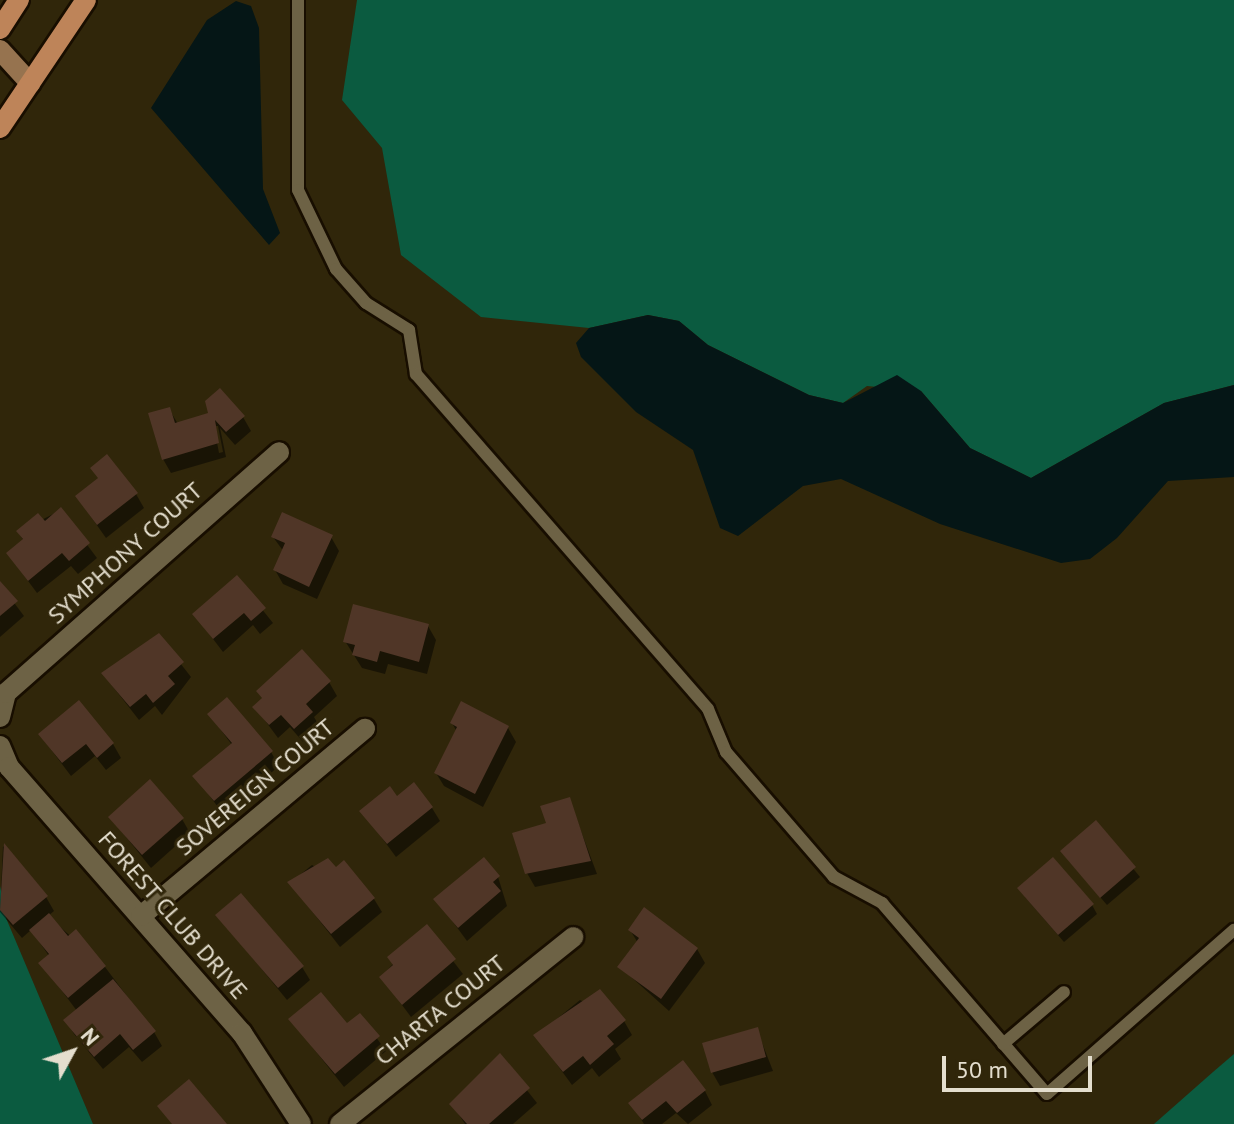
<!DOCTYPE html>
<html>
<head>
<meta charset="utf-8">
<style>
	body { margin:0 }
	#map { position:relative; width:1234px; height:1124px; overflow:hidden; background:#30260a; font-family:"PT Sans",sans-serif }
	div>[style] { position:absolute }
	.green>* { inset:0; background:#0b5b40 }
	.water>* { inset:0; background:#051616 }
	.shadow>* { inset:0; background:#0007 }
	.building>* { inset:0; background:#503627 }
	.roads { filter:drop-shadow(2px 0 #180e00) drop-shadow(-2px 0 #180e00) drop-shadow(0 2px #180e00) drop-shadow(0 -2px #180e00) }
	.lane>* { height:12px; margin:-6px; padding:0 6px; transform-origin:6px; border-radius:6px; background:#6d6245 }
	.street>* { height:20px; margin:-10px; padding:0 10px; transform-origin:10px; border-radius:10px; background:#6d6245 }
	.secondary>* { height:20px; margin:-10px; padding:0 10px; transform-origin:10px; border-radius:10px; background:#96734f }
	.primary>* { height:20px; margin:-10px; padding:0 10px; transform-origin:10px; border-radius:10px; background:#be8459 }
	span { translate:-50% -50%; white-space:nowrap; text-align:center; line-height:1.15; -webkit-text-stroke:6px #30260a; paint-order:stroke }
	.street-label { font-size:24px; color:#e4dece }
	.north { position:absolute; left:32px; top:1012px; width:80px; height:80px; -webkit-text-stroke:6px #30260a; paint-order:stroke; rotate:50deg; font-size:22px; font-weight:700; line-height:32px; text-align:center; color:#e4dece }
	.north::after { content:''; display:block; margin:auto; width:28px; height:36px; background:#e4dece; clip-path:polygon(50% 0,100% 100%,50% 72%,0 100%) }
	.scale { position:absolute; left:942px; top:1056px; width:150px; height:36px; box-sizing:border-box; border:4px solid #e4dece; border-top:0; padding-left:10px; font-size:24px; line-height:28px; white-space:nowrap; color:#e4dece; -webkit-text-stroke:6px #30260a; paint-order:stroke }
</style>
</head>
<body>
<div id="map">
	<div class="green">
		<i style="clip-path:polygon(357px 0,1234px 0,1234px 385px,1164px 403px,1031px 478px,970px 448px,921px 391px,867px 386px,843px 403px,809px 395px,708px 345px,679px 321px,648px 315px,589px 328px,481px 317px,401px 255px,382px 148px,342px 100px)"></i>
		<i style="clip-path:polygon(0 886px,6px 918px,93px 1124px,0 1124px)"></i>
		<i style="clip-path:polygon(1234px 1054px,1234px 1124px,1154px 1124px,1213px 1072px)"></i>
	</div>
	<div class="water">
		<i style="clip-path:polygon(236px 1px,251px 6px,259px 28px,263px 189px,280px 233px,269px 245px,151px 108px,207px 20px)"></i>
		<i style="clip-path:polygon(648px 315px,679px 321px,708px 345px,809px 395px,843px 403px,897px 375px,921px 391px,970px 448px,1031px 478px,1164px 403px,1234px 385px,1234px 477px,1168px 481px,1117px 538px,1090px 559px,1061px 563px,940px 524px,841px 479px,803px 486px,738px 536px,720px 528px,693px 450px,636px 412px,581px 357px,576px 343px,589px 328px)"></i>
	</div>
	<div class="shadow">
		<i style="clip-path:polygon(evenodd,169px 409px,178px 424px,211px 414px,243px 417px,251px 431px,235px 445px,220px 428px,226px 457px,171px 473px,163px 459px,169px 409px,214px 426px,218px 426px,223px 452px,219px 453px,214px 426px)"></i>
		<i style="clip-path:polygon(99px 480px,136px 494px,144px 508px,106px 538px,77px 497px)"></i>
		<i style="clip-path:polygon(61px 510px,97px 558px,78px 574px,71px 566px,37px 593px,8px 554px,24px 541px,18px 532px)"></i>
		<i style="clip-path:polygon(273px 537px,331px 537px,339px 551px,317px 599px,283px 584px,275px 570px,284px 552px)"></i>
		<i style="clip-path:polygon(237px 578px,273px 623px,260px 634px,253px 625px,223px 652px,194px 614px)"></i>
		<i style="clip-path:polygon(0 584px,24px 616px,0 637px)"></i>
		<i style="clip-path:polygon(428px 626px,436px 640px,427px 674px,388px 664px,385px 674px,362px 668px,345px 641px)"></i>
		<i style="clip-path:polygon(159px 636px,191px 677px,162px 715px,155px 706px,139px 720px,103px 674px)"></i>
		<i style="clip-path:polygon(329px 682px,337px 696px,314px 717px,320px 727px,303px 742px,290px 727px,278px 738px,255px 707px)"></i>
		<i style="clip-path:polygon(210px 715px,271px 752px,279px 766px,223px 814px,195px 776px,232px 745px)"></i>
		<i style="clip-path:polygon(452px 723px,508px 728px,516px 742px,483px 807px,444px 786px,436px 773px,457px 732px)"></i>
		<i style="clip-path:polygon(40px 735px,113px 744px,121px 758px,106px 770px,95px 756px,71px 776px)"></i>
		<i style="clip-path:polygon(397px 798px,432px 808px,440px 821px,396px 857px,362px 811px)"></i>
		<i style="clip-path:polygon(569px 799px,597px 874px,535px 887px,527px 873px,548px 824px)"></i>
		<i style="clip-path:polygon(110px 817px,182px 819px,190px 833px,151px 868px)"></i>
		<i style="clip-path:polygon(1096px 823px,1140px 877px,1107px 905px,1068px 860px)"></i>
		<i style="clip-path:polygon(3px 846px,46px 897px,54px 911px,48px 916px,105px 967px,154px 1032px,162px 1046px,142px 1062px,129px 1047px,103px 1069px,74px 1034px,66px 1021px,77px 1011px,41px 963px,49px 956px,31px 930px,22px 938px,0 912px)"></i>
		<i style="clip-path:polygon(312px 865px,374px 899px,382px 912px,340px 947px,290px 883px)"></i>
		<i style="clip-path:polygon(498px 877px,507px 906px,467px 941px,436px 899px)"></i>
		<i style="clip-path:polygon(1025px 897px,1092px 905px,1097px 914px,1064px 942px)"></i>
		<i style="clip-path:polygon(218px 916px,302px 967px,310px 980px,287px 1000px)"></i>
		<i style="clip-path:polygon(427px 927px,463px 974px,411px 1017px,381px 977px)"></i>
		<i style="clip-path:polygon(630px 930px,697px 949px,705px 963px,669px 1011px,620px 967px,638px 943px)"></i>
		<i style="clip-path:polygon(580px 1000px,624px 1021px,632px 1035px,615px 1049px,621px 1059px,599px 1077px,592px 1068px,572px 1085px,536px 1036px)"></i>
		<i style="clip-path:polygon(360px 1015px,386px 1051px,344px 1087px,291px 1020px,347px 1026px)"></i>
		<i style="clip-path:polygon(757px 1030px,773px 1071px,720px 1086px,712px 1072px)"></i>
		<i style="clip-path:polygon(500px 1056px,537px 1103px,513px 1124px,465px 1124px,452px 1104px)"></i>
		<i style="clip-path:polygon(705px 1091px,712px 1105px,688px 1124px,676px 1113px,662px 1124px,644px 1124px,631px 1103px)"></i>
	</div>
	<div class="building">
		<i style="clip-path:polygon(220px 388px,245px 416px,226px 432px,215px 420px,219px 443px,162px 460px,148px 413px,170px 407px,175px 423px,208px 413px,205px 401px)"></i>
		<i style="clip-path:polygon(107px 454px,138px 493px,97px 525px,75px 496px,98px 478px,90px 468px)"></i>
		<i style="clip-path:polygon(61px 507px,90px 543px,69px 561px,62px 553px,28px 581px,6px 553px,23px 539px,16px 531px,38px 513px,45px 521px)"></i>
		<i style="clip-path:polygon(282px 512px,333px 535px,309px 587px,273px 570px,285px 543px,271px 537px)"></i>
		<i style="clip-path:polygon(237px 575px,266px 608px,251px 621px,244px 613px,213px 639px,192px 614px)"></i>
		<i style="clip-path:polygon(0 581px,18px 601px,0 616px)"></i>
		<i style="clip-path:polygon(353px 604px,429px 624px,419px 662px,380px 651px,377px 662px,352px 655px,355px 645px,343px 642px)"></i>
		<i style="clip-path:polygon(159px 633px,184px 662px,168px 676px,175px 684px,153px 703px,146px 694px,130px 707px,101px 673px)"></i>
		<i style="clip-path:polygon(302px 649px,331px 681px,306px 704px,313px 712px,294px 729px,281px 715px,269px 725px,252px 707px,262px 698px,256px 691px)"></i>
		<i style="clip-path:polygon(227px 697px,273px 751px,214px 801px,192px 776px,232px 743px,207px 714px)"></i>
		<i style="clip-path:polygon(79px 700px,114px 743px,97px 758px,86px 744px,62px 763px,38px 734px)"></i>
		<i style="clip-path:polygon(461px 701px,509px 726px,475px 794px,434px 773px,457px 727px,450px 723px)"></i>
		<i style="clip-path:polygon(150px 779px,184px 818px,142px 855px,108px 817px)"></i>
		<i style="clip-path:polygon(414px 782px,433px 807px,387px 844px,359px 811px,390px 786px,397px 796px)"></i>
		<i style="clip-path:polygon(570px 797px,591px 861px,525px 874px,512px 833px,546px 823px,540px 806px)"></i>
		<i style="clip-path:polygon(1096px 820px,1136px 867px,1100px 898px,1060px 851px)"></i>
		<i style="clip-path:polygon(4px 843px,48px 896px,13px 925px,0 910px)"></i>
		<i style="clip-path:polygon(484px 857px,500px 876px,493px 882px,501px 891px,458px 928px,433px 899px)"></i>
		<i style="clip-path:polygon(1053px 857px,1094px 904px,1058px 935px,1017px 888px)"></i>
		<i style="clip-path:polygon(328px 858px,336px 867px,344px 860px,375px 898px,331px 934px,287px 882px)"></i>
		<i style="clip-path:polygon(241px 893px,304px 966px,278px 988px,215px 915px)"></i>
		<i style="clip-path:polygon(644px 907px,698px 948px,661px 999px,617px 967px,639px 938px,628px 930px)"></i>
		<i style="clip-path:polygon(49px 913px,68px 936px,76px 929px,106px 966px,68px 998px,38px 963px,49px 954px,29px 930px)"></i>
		<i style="clip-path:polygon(427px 924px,456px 959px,402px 1005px,379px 977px,393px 965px,387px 957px)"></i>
		<i style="clip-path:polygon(113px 979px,156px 1031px,133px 1050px,120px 1034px,94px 1057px,63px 1020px)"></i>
		<i style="clip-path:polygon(600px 989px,626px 1020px,607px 1036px,614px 1044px,590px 1065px,583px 1056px,563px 1072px,533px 1035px)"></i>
		<i style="clip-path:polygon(321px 992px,347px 1023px,360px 1013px,380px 1036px,335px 1074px,288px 1019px)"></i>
		<i style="clip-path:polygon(758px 1027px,766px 1057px,711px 1073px,702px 1043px)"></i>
		<i style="clip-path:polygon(500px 1053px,530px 1088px,489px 1124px,467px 1124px,449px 1104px)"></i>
		<i style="clip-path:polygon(683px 1060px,706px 1090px,677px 1113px,666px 1101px,642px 1120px,628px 1103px)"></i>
		<i style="clip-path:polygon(189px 1079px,227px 1124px,172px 1124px,157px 1106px)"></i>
	</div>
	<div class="roads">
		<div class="lane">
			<i style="left:298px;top:0;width:190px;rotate:90deg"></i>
			<i style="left:298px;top:190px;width:88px;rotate:64.3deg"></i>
			<i style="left:336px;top:269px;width:45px;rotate:48.6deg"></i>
			<i style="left:366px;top:303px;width:51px;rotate:32.1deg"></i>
			<i style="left:409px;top:330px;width:45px;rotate:81deg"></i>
			<i style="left:416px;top:374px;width:444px;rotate:48.9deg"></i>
			<i style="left:708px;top:709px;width:47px;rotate:67.3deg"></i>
			<i style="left:726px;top:752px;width:165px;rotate:49.2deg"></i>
			<i style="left:834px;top:877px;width:55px;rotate:28.4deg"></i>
			<i style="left:882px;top:903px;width:252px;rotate:49.2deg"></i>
			<i style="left:1047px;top:1094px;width:249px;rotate:-41.3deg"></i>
			<i style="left:1003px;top:1044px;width:80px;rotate:-40.4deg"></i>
		</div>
		<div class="street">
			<i style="left:0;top:717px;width:25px;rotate:-76deg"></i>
			<i style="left:6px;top:693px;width:364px;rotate:-41.4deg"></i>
			<i style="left:0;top:746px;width:23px;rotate:67deg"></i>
			<i style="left:9px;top:767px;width:354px;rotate:48.8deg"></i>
			<i style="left:242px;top:1033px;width:108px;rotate:57deg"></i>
			<i style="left:141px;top:916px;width:292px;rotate:-39.9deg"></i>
			<i style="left:340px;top:1124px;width:299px;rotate:-38.7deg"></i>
		</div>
		<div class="secondary">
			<i style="left:0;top:50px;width:45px;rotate:47.7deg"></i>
		</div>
		<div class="primary">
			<i style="left:0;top:29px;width:35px;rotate:-57deg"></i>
			<i style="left:0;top:128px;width:154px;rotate:-56.1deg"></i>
		</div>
	</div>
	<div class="street-label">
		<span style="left:125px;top:553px;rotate:-42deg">SYMPHONY COURT</span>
		<span style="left:255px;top:787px;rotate:-40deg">SOVEREIGN COURT</span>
		<span style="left:173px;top:915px;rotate:49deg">FOREST CLUB DRIVE</span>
		<span style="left:440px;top:1010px;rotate:-39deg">CHARTA COURT</span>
	</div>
	<div class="north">N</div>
	<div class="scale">50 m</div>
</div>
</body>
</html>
